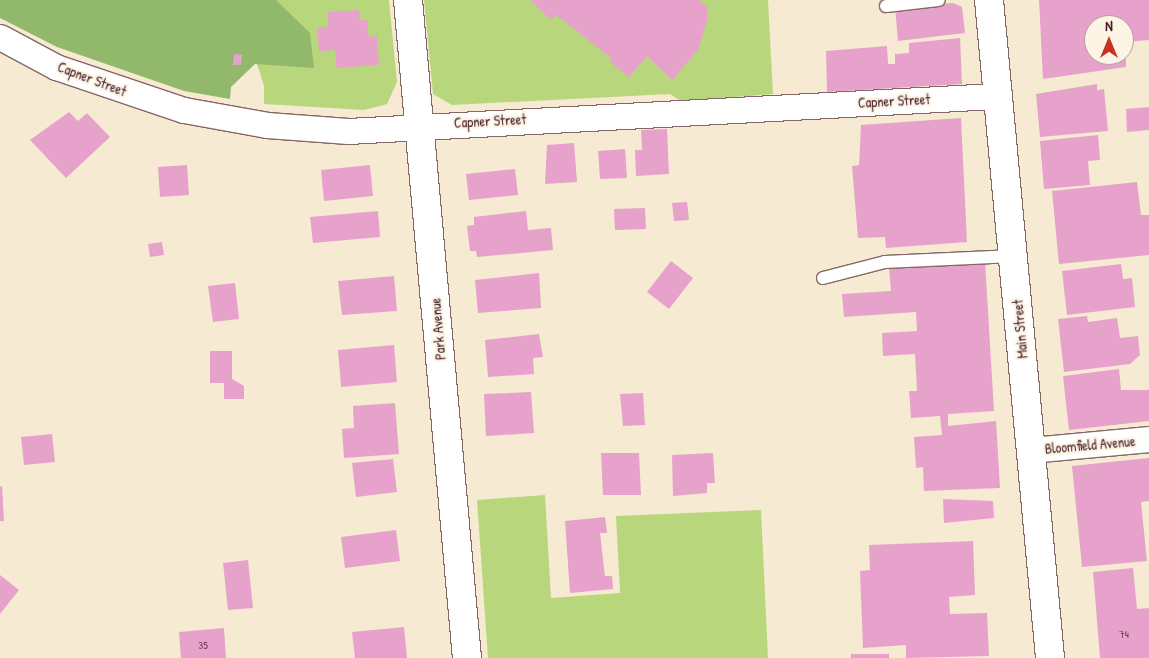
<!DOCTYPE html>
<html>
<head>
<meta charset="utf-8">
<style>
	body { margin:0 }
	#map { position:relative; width:1149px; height:658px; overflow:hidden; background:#f6ead2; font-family:"Patrick Hand",sans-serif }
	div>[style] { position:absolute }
	.green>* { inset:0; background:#b8d77d }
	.forest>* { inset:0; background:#92b86c }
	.building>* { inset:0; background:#e7a2cc }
	.roads { filter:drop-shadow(1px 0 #866665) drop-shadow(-1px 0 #866665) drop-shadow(0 1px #866665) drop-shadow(0 -1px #866665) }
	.service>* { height:12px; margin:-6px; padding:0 6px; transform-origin:6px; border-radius:6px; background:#fff }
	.minor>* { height:25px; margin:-12.5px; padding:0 12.5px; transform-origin:12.5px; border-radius:12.5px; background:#fff }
	.tertiary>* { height:28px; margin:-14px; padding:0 14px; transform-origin:14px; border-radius:14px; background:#fff }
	span { translate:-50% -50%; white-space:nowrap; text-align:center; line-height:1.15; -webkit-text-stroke:4.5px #fcf5e5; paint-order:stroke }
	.number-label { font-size:11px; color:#714053 }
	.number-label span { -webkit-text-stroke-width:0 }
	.street-label { font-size:14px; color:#4a1f2b }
	.north { position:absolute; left:1084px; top:15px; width:50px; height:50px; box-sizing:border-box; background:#fcf5e5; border:1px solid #b59f9b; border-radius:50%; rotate:0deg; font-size:14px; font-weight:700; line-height:20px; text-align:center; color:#4a1f2b }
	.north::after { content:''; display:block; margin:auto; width:18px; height:22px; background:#c8321e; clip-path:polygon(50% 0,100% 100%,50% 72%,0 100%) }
</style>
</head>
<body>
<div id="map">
	<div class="green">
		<i style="clip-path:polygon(237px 0,389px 0,397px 82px,387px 104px,364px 110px,264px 104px,264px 86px)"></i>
		<i style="clip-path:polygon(424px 0,768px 0,773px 94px,681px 101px,670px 94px,452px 105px,433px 94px)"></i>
		<i style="clip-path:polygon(545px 495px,551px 598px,620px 593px,616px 516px,761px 510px,768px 658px,488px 658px,477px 500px)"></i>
	</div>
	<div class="forest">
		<i style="clip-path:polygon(0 0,276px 0,310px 33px,314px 68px,255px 64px,231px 87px,230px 99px,184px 91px,57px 47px,0 18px)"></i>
	</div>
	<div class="building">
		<i style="clip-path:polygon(530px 0,699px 0,707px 7px,708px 17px,698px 50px,672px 80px,647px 56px,629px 77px,610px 62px,611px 58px,556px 15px,551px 20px)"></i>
		<i style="clip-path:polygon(evenodd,1039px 0,1149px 0,1149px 40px,1126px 42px,1126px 67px,1043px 79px,1039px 0,1094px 25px,1124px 25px,1124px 55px,1094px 55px,1094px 25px)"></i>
		<i style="clip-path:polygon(953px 3px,962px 7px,965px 33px,898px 41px,895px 7px)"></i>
		<i style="clip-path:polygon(359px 10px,360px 20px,367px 20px,369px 37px,377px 36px,379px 65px,336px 68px,335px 50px,319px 51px,317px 27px,328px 27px,327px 12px)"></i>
		<i style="clip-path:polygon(960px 38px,962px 84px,827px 92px,826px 51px,887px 46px,888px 64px,895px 64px,895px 54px,909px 53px,909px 43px)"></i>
		<i style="clip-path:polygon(234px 54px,242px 55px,241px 65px,233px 65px)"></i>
		<i style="clip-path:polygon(1097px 84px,1097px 90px,1104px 89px,1108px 131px,1040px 137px,1036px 94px)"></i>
		<i style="clip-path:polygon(1149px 107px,1149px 130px,1127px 132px,1126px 109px)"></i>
		<i style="clip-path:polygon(69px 112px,78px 121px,87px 113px,110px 137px,66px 178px,30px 140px)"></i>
		<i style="clip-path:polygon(961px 118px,967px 242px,886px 248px,885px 237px,858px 238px,852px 166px,859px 165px,861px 125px)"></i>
		<i style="clip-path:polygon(667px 129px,669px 174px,636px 176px,635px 150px,642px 150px,641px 130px)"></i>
		<i style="clip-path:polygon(1098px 135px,1100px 160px,1088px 161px,1090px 185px,1044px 189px,1040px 141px)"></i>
		<i style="clip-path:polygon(574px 143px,577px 182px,545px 184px,547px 145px)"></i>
		<i style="clip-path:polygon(625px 149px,627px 178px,600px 179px,598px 151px)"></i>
		<i style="clip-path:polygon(187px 165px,189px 195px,160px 197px,158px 167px)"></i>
		<i style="clip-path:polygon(370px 165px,373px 196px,324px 201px,321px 170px)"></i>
		<i style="clip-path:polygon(515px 169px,518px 195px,469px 200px,466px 174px)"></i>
		<i style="clip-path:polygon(1137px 182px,1141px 215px,1149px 215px,1149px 255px,1059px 264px,1052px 191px)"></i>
		<i style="clip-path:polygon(687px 202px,689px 220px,674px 221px,672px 203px)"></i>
		<i style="clip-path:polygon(645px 208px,646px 229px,615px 230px,614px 209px)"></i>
		<i style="clip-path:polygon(378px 211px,380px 237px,313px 243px,310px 217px)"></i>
		<i style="clip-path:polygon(526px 211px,528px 230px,551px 228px,553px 250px,477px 257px,476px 251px,470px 251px,467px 226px,474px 225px,474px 217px)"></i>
		<i style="clip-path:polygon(162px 242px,164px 255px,150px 257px,148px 244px)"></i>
		<i style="clip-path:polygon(671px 261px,693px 278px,669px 309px,647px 292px)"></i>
		<i style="clip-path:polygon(985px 262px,994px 411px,948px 414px,948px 426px,996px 421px,1000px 488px,924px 491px,923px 467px,916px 468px,914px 437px,942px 435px,940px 416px,911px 418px,909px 391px,917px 391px,915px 354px,883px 356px,882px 333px,917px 331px,916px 312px,844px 317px,842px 294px,891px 291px,889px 268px)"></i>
		<i style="clip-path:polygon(1121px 264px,1123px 279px,1132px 278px,1135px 307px,1067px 315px,1062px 271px)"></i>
		<i style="clip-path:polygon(539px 273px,541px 308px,478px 313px,475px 280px)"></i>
		<i style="clip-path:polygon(394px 276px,397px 311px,342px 315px,338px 281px)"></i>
		<i style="clip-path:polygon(235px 283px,239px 319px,213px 322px,208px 286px)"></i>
		<i style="clip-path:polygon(1087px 316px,1088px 322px,1117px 318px,1120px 338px,1138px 336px,1140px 355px,1130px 364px,1064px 372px,1058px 319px)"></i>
		<i style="clip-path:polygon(539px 334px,543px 357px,533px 358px,534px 374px,488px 377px,485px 340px)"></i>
		<i style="clip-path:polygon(394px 345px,397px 382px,341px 387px,338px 350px)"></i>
		<i style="clip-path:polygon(210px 351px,232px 351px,232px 379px,244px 386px,244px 399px,224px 399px,224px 383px,210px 383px)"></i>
		<i style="clip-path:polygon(1119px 369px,1121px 390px,1149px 390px,1149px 421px,1069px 430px,1063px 376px)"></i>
		<i style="clip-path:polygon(531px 392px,534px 433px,486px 436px,484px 394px)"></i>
		<i style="clip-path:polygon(643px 393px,645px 425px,623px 426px,620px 394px)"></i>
		<i style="clip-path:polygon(395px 403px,399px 454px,344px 458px,342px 429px,354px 428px,353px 406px)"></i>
		<i style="clip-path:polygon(52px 434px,55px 462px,24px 465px,21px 437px)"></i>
		<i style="clip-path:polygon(601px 453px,639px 453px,641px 495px,603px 495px)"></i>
		<i style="clip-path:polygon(713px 453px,715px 483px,707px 483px,707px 493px,673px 496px,672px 455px)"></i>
		<i style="clip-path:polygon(1149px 458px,1149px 501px,1141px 502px,1147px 561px,1082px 567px,1072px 466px)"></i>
		<i style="clip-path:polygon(393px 459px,397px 492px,356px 497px,352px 463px)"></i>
		<i style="clip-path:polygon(2px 486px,4px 521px,0 521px,0 487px)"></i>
		<i style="clip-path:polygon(943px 499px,993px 501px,994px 518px,944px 523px)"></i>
		<i style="clip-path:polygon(605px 517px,607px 533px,600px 533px,605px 576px,612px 576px,613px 589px,570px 593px,565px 521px)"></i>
		<i style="clip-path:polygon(396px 530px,400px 561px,345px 568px,341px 537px)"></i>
		<i style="clip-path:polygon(973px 541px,975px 595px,949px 597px,950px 614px,987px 613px,989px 656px,906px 658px,906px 645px,863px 648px,860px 571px,870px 570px,869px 545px)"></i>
		<i style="clip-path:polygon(248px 560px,253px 608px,228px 610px,223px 563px)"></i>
		<i style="clip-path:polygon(1133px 568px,1137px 609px,1149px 608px,1149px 658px,1100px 658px,1093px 572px)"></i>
		<i style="clip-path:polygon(0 575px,19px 590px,0 614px)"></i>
		<i style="clip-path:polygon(404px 627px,407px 658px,355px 658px,352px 632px)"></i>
		<i style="clip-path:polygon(224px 628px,226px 658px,181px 658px,179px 632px)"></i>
		<i style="clip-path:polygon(851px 654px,889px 654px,889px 658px,851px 658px)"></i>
	</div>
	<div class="roads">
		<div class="service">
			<i style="left:886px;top:6px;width:53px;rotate:-6.5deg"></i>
			<i style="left:823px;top:278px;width:64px;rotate:-14.5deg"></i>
			<i style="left:885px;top:262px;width:129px;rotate:-2.7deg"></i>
		</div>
		<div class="minor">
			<i style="left:0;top:37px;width:64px;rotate:28.2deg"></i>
			<i style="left:56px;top:67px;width:135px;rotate:18.6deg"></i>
			<i style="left:184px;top:110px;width:84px;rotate:10.2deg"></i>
			<i style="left:267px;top:125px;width:81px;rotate:4.2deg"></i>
			<i style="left:348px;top:131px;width:648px;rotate:-3.1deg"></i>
			<i style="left:1031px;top:450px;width:119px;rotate:-5.3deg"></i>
		</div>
		<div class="tertiary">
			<i style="left:408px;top:0;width:661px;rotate:84.88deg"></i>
			<i style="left:989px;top:0;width:661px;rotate:84.7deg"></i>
		</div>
	</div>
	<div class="number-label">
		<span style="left:1124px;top:634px">74</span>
		<span style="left:203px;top:645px">35</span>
	</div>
	<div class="street-label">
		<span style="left:92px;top:79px;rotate:21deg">Capner Street</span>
		<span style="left:894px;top:101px;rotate:-3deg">Capner Street</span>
		<span style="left:490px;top:121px;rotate:-3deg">Capner Street</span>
		<span style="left:438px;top:329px;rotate:-95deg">Park Avenue</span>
		<span style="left:1020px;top:329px;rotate:-95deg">Main Street</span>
		<span style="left:1090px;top:445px;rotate:-5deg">Bloomfield Avenue</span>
	</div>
	<div class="north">N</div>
</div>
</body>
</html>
